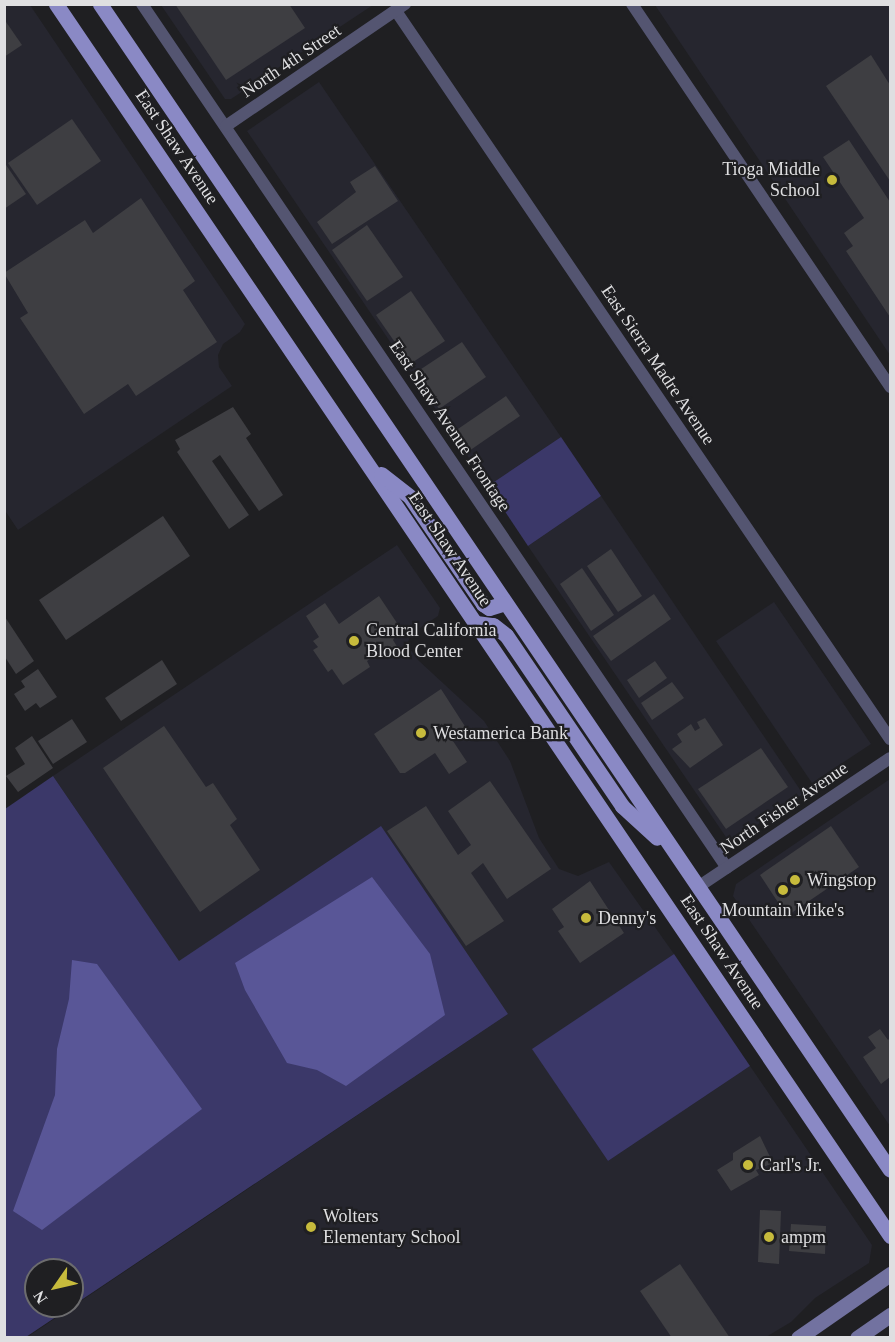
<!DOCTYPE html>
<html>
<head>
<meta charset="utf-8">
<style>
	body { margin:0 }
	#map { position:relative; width:895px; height:1342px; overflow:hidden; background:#1f1f22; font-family:"Times New Roman",serif }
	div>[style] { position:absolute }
	.built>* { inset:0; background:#26262f }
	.green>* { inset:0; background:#3b3869 }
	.water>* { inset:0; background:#595697 }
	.building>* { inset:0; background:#3e3e42 }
	.minor>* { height:12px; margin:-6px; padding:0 6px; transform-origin:6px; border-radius:6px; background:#545571 }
	.secondary>* { height:15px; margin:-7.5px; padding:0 7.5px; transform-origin:7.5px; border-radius:7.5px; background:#7272a0 }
	.primary>* { height:15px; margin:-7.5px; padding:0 7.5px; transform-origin:7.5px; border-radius:7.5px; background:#8a89c5 }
	.dots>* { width:16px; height:16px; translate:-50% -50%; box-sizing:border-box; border:3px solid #1f1f22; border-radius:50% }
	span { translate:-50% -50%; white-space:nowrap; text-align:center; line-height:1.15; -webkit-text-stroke:4.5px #1f1f22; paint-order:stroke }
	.street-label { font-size:18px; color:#dfdfe1 }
	.poi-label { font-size:18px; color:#dfdfe1 }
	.right { translate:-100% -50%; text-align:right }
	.left { translate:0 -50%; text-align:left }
	.frame { position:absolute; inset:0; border:6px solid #dfdfe1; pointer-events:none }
	.north { position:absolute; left:24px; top:1258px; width:60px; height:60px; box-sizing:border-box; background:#1f1f22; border:2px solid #6c6c6e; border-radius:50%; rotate:236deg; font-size:16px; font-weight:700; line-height:24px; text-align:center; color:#dfdfe1 }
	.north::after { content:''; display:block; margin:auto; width:21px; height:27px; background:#c7bb3c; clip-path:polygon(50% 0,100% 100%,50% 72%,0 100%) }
</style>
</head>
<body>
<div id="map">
	<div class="built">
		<i style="clip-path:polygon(4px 5px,30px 5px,245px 324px,240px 332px,223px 344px,218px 355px,219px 367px,232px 386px,18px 530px,4px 509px)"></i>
		<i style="clip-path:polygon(161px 5px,373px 5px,231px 99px,225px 99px)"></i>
		<i style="clip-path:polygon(655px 5px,890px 5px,890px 355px)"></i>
		<i style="clip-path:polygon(319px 82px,561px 437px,488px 486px,247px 131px)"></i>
		<i style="clip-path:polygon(601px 496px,803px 794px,730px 843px,528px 546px)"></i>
		<i style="clip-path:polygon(397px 545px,440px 608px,438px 616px,411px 634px,407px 645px,418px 660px,484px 721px,510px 761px,539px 838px,559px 869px,578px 876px,609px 862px,674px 954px,533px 1050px,608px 1161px,750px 1066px,872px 1245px,869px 1263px,815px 1298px,791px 1322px,766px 1337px,26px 1338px,508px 1014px,179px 962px,53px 776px)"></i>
		<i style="clip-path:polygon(774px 602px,871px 744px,812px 783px,716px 641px)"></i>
		<i style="clip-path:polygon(890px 779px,890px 1126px,733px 896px,736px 884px)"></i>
	</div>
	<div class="green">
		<i style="clip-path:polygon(561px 437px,601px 496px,528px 546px,488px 486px)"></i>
		<i style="clip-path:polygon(evenodd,53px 776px,179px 961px,381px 826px,508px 1014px,26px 1337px,5px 1338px,5px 809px,53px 776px,36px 1270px,72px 1270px,72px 1306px,36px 1306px,36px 1270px)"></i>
		<i style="clip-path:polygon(674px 954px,750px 1066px,608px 1161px,532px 1049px)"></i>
	</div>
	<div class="water">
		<i style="clip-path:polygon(372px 877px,430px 954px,445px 1015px,346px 1086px,317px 1070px,287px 1063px,245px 990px,235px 963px)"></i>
		<i style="clip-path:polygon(72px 960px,97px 964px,202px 1109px,42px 1230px,13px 1211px,55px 1095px,57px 1049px,69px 999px)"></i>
	</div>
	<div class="building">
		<i style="clip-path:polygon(175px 4px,289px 4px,305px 28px,226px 80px)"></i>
		<i style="clip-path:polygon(4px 19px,22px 45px,4px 57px)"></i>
		<i style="clip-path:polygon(871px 55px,890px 85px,890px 181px,826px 86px)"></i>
		<i style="clip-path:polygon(72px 119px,101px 161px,37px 205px,8px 163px)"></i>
		<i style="clip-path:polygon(849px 140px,890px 202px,890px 317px,846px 251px,853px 246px,844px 233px,864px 218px,823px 157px)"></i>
		<i style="clip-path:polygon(4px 162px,26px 194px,4px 209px)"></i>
		<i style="clip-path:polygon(375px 166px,398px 201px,332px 244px,317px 222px,356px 192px,350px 182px)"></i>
		<i style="clip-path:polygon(141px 198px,195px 281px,183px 290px,217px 342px,136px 396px,128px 384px,84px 414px,20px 318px,28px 313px,4px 273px,85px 220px,93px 233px)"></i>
		<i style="clip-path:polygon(367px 225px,403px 277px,367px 301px,332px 250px)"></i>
		<i style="clip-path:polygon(411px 291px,445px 341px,410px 364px,376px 315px)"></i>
		<i style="clip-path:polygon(462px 342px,486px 377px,439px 409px,415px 373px)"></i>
		<i style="clip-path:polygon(506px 396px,520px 416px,469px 451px,455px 431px)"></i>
		<i style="clip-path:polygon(233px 407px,251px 434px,246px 438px,283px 495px,259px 511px,220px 455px,212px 461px,249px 515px,229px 529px,177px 452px,180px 449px,175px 440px)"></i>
		<i style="clip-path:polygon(163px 516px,190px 556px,66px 640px,39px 600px)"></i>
		<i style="clip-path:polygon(611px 549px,642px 596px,618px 612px,587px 566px)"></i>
		<i style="clip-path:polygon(582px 568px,614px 615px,591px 631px,560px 584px)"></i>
		<i style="clip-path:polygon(654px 594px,671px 619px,611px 661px,593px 636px)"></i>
		<i style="clip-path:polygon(379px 596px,401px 629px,393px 640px,398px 648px,387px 656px,384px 650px,367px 661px,370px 667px,343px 685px,332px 669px,328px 672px,313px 650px,318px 647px,313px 641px,319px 637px,306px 616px,325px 603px,339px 624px)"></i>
		<i style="clip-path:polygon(5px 617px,34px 661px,16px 674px,5px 657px)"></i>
		<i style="clip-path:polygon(162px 660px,177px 684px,121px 721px,105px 698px)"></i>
		<i style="clip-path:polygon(655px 661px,667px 678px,639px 698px,627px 680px)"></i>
		<i style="clip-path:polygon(38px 669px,57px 697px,40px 708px,36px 703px,25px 711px,14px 694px,25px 687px,21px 681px)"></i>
		<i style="clip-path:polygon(672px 682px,684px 698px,652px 720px,641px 703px)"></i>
		<i style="clip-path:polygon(441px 689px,468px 731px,453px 741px,467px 762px,449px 774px,435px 753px,405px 773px,400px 773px,374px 734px)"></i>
		<i style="clip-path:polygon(705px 718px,723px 745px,690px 768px,672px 749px,682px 742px,677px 734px,691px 724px,695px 731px,700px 728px,697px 722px)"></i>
		<i style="clip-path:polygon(72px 719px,87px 742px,53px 764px,38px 741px)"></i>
		<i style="clip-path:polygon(164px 726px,206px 787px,213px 783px,237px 819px,230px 825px,260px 870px,200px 912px,103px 768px)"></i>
		<i style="clip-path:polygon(32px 736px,53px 768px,18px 792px,6px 776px,25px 764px,15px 748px)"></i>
		<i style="clip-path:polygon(761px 748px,788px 787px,726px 829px,698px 789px)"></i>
		<i style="clip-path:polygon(490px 781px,551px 869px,507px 899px,483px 863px,471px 873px,504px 921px,466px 946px,387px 831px,426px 806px,458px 855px,471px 845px,448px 811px)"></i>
		<i style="clip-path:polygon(831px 826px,859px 867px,787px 916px,760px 875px)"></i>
		<i style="clip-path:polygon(590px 881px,624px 933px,580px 963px,558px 931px,564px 927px,552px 909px)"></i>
		<i style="clip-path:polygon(880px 1029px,888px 1040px,890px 1038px,890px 1077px,881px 1084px,863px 1057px,876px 1048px,868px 1037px)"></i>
		<i style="clip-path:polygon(760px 1136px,773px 1163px,756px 1170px,759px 1175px,731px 1191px,717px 1170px,733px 1160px,733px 1153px)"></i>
		<i style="clip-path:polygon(760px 1210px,781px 1211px,779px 1264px,758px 1262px)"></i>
		<i style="clip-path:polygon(791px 1224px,826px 1226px,825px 1254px,789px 1251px)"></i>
		<i style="clip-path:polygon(680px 1264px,730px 1338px,672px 1338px,640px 1291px)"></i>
	</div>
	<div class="minor">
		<i style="left:142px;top:4px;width:1043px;rotate:55.9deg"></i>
		<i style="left:632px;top:4px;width:462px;rotate:56deg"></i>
		<i style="left:396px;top:11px;width:880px;rotate:55.84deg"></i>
		<i style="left:226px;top:126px;width:217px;rotate:-34.3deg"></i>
		<i style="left:698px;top:887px;width:231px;rotate:-33.9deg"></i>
	</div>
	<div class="secondary">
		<i style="left:798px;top:1338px;width:112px;rotate:-34.8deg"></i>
		<i style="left:857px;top:1338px;width:40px;rotate:-34.9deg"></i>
	</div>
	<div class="primary">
		<i style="left:56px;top:4px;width:1488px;rotate:55.9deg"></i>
		<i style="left:100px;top:4px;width:1408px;rotate:55.88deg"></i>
		<i style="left:381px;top:474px;width:37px;rotate:38deg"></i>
		<i style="left:410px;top:497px;width:130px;rotate:55.7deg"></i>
		<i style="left:483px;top:604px;width:7px;rotate:34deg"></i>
		<i style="left:489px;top:608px;width:17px;rotate:-17deg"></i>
		<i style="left:476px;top:623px;width:17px;rotate:7deg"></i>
		<i style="left:493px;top:625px;width:16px;rotate:38deg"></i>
		<i style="left:506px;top:635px;width:207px;rotate:55.8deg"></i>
		<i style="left:622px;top:806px;width:47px;rotate:42.4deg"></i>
	</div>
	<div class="dots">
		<i style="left:832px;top:180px;background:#c7bb3c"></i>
		<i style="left:354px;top:641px;background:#c7bb3c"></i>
		<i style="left:421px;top:733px;background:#c7bb3c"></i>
		<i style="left:795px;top:880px;background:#c7bb3c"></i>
		<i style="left:783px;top:890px;background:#c7bb3c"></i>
		<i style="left:586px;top:918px;background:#c7bb3c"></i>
		<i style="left:748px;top:1165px;background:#c7bb3c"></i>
		<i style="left:311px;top:1227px;background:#c7bb3c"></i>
		<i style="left:769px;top:1237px;background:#c7bb3c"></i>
	</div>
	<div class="street-label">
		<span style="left:291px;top:61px;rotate:-34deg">North 4th Street</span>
		<span style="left:177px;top:147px;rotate:56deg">East Shaw Avenue</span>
		<span style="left:658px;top:365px;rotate:56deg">East Sierra Madre Avenue</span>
		<span style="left:450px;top:426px;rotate:56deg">East Shaw Avenue Frontage</span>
		<span style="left:450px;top:549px;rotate:56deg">East Shaw Avenue</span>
		<span style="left:784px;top:808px;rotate:-34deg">North Fisher Avenue</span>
		<span style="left:722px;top:952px;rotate:56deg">East Shaw Avenue</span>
	</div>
	<div class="poi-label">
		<span class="right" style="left:820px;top:180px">Tioga Middle<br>School</span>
		<span class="left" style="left:366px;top:641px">Central California<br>Blood Center</span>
		<span class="left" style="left:433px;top:733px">Westamerica Bank</span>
		<span class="left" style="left:807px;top:880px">Wingstop</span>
		<span style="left:783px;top:910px">Mountain Mike's</span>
		<span class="left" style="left:598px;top:918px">Denny's</span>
		<span class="left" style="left:760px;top:1165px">Carl's Jr.</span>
		<span class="left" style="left:323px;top:1227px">Wolters<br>Elementary School</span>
		<span class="left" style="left:781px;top:1237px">ampm</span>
	</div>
	<div class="frame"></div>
	<div class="north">N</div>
</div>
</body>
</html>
